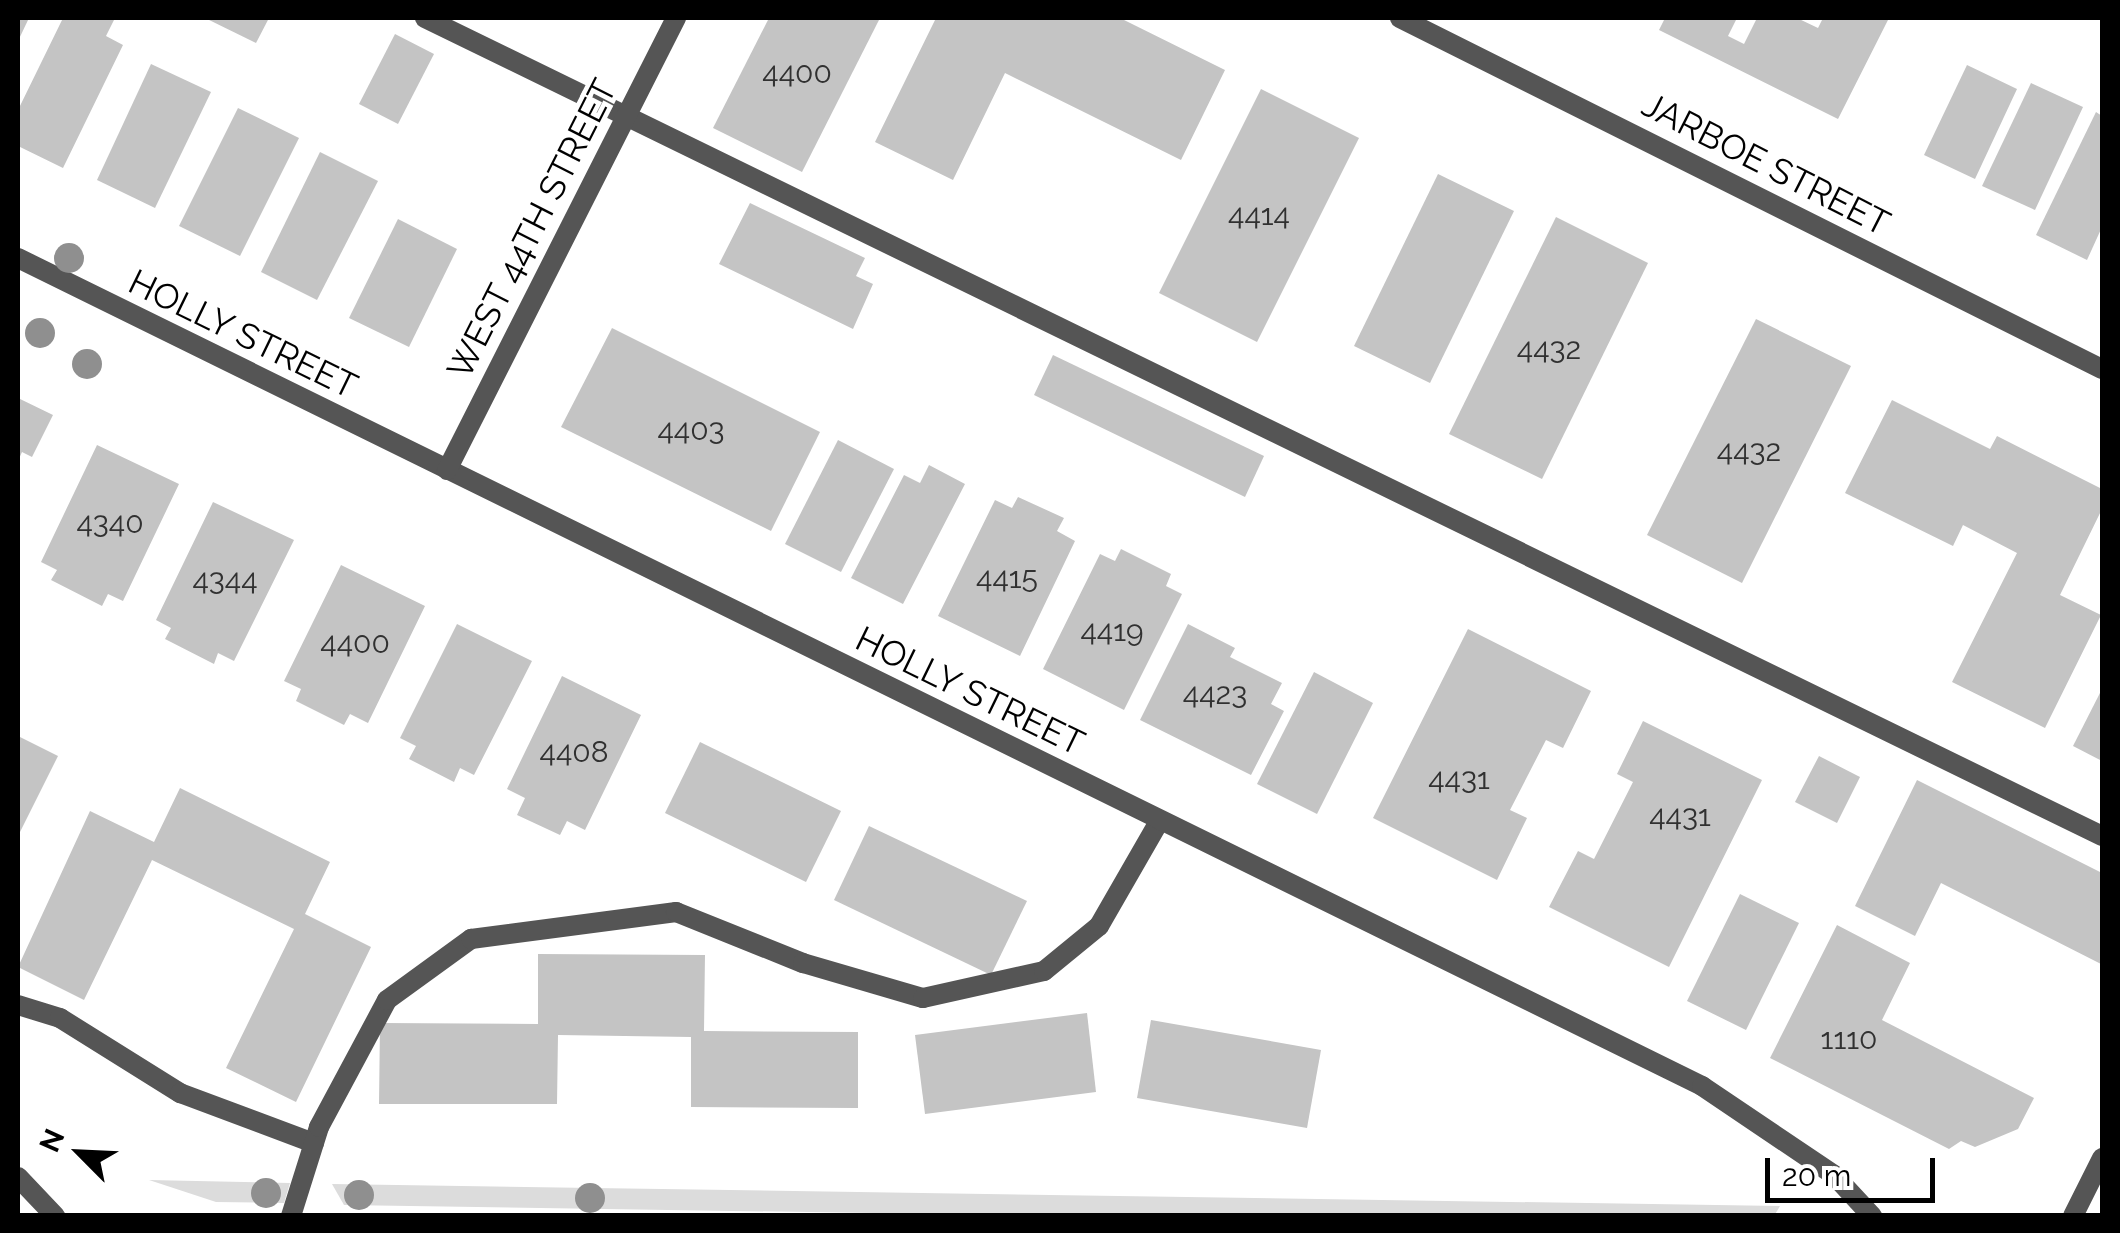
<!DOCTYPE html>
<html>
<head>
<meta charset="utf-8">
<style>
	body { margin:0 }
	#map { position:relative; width:2120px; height:1233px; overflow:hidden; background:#fff; font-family:Raleway,sans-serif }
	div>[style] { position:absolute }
	.green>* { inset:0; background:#dcdcdc }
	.building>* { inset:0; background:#c4c4c4 }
	.lane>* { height:20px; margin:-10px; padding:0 10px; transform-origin:10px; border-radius:10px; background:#555 }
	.street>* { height:20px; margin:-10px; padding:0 10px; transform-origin:10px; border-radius:10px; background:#555 }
	.trees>* { width:30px; height:30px; margin:-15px; border-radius:50%; background:#8f8f8f }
	span { translate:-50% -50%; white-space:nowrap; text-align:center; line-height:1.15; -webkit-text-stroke:9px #fff; paint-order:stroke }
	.number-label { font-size:30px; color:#313131 }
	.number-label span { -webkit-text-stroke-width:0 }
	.street-label { font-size:35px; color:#000 }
	.frame { position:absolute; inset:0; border:20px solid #000; pointer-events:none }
	.north { position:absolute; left:30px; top:1103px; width:100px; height:100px; -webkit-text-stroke:8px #fff; paint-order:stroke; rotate:294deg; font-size:28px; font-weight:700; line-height:40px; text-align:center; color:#000 }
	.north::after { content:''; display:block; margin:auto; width:35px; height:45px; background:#000; clip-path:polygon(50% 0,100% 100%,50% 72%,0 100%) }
	.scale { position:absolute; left:1765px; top:1158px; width:170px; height:45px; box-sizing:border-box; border:5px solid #000; border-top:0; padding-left:12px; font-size:30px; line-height:35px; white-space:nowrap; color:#000; -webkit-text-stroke:8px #fff; paint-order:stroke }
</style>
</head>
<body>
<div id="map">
	<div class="green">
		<i style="clip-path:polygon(149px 1180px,290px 1183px,284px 1203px,216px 1202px)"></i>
		<i style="clip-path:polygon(332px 1184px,1780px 1206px,1774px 1216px,1002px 1215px,344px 1205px)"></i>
	</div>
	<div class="building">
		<i style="clip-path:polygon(18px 18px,29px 18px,18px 41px)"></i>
		<i style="clip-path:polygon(63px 18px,108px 18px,114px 20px,106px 36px,123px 45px,63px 168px,18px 146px,18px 110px)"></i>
		<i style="clip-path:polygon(205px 18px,269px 18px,256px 43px)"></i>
		<i style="clip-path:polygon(769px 18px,880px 18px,802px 172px,713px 128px)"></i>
		<i style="clip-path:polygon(936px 18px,1120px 18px,1225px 70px,1181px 160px,1005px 73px,953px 180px,875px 142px)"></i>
		<i style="clip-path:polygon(1665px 18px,1737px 18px,1728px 36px,1744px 44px,1757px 18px,1797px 18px,1818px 28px,1823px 18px,1889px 18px,1838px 119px,1659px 30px)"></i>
		<i style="clip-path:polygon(395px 34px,434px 54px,398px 124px,359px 104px)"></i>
		<i style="clip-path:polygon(151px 64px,211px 92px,155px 208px,97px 180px)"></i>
		<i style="clip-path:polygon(1967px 65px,2017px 89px,1975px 179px,1924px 155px)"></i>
		<i style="clip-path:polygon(2031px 83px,2083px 107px,2035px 210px,1982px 186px)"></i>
		<i style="clip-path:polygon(1261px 89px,1359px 138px,1257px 342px,1159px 293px)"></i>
		<i style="clip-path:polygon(238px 108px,299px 138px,240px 256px,179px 226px)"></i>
		<i style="clip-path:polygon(2096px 112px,2102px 116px,2102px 227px,2087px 260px,2036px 235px)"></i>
		<i style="clip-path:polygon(320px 152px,378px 181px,317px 300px,261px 272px)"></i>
		<i style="clip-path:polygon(1438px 174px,1514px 211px,1430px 383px,1354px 346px)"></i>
		<i style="clip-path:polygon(750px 203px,865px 258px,856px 276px,873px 284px,853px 329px,719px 264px)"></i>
		<i style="clip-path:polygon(1556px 217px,1648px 263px,1542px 479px,1449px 434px)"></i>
		<i style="clip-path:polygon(398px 219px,457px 249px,409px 347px,349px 318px)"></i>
		<i style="clip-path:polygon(1756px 319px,1851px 366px,1742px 583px,1647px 535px)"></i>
		<i style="clip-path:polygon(612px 328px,820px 432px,771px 531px,561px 427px)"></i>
		<i style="clip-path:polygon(1053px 355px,1264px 456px,1245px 497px,1034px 395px)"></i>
		<i style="clip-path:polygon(18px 398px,53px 415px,32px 457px,22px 452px,18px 461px)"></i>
		<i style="clip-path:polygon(1892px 400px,1990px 449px,1997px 436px,2102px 489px,2102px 509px,2060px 595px,2101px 615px,2045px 728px,1952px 682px,2017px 553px,1963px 525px,1953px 546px,1845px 493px)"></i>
		<i style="clip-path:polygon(838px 440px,894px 469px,841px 572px,785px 544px)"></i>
		<i style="clip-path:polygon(97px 445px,179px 484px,123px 601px,108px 594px,102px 606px,51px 580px,57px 570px,41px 562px)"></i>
		<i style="clip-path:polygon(929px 465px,965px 484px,903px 604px,851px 578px,904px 475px,920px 483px)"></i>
		<i style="clip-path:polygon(1018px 497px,1064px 518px,1057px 531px,1075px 541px,1020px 656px,938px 616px,995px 500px,1012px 508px)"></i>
		<i style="clip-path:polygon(213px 502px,294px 540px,234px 661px,218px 653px,214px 664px,165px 639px,171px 628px,156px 620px)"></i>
		<i style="clip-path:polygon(1121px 549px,1171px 574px,1166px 586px,1182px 594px,1124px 710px,1043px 669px,1100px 554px,1115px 561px)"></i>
		<i style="clip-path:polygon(341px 565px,425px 606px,368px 723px,350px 714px,344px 725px,296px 701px,301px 689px,284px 681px)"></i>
		<i style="clip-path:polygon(457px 624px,532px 661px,474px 775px,460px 768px,454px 782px,409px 759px,416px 746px,400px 738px)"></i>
		<i style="clip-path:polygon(1188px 624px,1235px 648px,1230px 657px,1282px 683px,1271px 704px,1284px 711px,1251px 775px,1140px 720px)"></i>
		<i style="clip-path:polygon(1468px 629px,1591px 691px,1563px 748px,1546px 740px,1510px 810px,1527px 818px,1497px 880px,1373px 818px)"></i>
		<i style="clip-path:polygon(1314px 672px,1373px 703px,1317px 814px,1257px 784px)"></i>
		<i style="clip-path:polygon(562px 676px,641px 715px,585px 830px,567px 821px,560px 835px,517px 815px,525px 798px,507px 789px)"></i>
		<i style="clip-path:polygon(2102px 689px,2102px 761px,2073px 746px)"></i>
		<i style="clip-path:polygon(1643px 721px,1762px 780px,1669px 967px,1549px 907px,1578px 851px,1594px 859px,1633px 782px,1617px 774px)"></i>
		<i style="clip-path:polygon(18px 736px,58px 756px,18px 836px)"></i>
		<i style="clip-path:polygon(700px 742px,841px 811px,806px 882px,665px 813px)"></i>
		<i style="clip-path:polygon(1819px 756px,1860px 777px,1837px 823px,1795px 802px)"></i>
		<i style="clip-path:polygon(1917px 780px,2102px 873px,2101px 964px,1941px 883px,1915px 936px,1855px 906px)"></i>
		<i style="clip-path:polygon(180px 788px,330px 862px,305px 914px,371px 947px,296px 1102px,226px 1068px,294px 929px,152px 860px,84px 1000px,18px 967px,90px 811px,154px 842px)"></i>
		<i style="clip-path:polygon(869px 826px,1027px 901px,991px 975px,834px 900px)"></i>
		<i style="clip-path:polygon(1740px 894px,1799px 923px,1746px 1030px,1687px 1001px)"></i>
		<i style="clip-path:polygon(1837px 925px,1910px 963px,1882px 1020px,2034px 1098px,2018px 1129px,1975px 1147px,1961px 1141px,1949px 1149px,1770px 1058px)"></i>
		<i style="clip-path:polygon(538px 954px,705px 955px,704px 1031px,858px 1032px,858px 1108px,691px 1107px,691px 1037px,558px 1035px,557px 1104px,379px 1104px,380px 1023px,538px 1024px)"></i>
		<i style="clip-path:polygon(1087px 1013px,1096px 1092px,925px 1114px,915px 1035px)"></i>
		<i style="clip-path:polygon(1151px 1020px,1321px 1050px,1307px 1128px,1137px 1098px)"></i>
	</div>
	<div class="lane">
		<i style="left:425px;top:18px;width:1866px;rotate:26deg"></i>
		<i style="left:18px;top:1005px;width:44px;rotate:17.2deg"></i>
		<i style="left:60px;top:1018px;width:142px;rotate:32deg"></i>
		<i style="left:180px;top:1093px;width:143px;rotate:20.5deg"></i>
		<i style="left:291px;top:1216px;width:93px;rotate:-72.5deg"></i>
		<i style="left:319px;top:1127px;width:144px;rotate:-61.8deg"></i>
		<i style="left:387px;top:1000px;width:104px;rotate:-36deg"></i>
		<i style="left:471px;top:939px;width:207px;rotate:-7.5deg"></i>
		<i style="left:676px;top:912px;width:137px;rotate:21.9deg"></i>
		<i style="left:803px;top:963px;width:125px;rotate:16.3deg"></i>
		<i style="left:923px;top:998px;width:124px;rotate:-12.6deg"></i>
		<i style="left:1044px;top:971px;width:71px;rotate:-39.3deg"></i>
		<i style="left:1099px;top:926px;width:122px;rotate:-60.1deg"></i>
	</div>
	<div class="street">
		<i style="left:1400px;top:18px;width:785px;rotate:26.57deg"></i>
		<i style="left:18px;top:258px;width:1877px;rotate:26.18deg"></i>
		<i style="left:1702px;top:1086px;width:159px;rotate:34deg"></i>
		<i style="left:1834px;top:1175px;width:56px;rotate:47.2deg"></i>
		<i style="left:447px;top:470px;width:507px;rotate:-63.13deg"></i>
		<i style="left:18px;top:1177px;width:54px;rotate:46.5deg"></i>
		<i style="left:2073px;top:1216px;width:65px;rotate:-63.4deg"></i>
	</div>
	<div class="trees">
		<i style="left:69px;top:258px"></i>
		<i style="left:40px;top:333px"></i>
		<i style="left:87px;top:364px"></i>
		<i style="left:266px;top:1193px"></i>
		<i style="left:359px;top:1195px"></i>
		<i style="left:590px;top:1198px"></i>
	</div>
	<div class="number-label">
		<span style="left:797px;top:73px">4400</span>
		<span style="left:1259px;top:215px">4414</span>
		<span style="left:1549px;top:349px">4432</span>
		<span style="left:691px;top:430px">4403</span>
		<span style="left:1749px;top:451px">4432</span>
		<span style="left:110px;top:523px">4340</span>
		<span style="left:1007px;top:578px">4415</span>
		<span style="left:225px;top:580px">4344</span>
		<span style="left:1112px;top:631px">4419</span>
		<span style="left:355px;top:643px">4400</span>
		<span style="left:1215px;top:694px">4423</span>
		<span style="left:574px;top:752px">4408</span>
		<span style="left:1459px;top:779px">4431</span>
		<span style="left:1680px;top:816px">4431</span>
		<span style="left:1849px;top:1039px">1110</span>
	</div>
	<div class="street-label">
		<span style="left:1766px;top:164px;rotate:27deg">JARBOE STREET</span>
		<span style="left:532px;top:229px;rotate:-63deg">WEST 44TH STREET</span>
		<span style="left:243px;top:334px;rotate:26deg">HOLLY STREET</span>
		<span style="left:970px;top:691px;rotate:26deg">HOLLY STREET</span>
	</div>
	<div class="frame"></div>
	<div class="north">N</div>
	<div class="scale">20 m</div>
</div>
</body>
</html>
